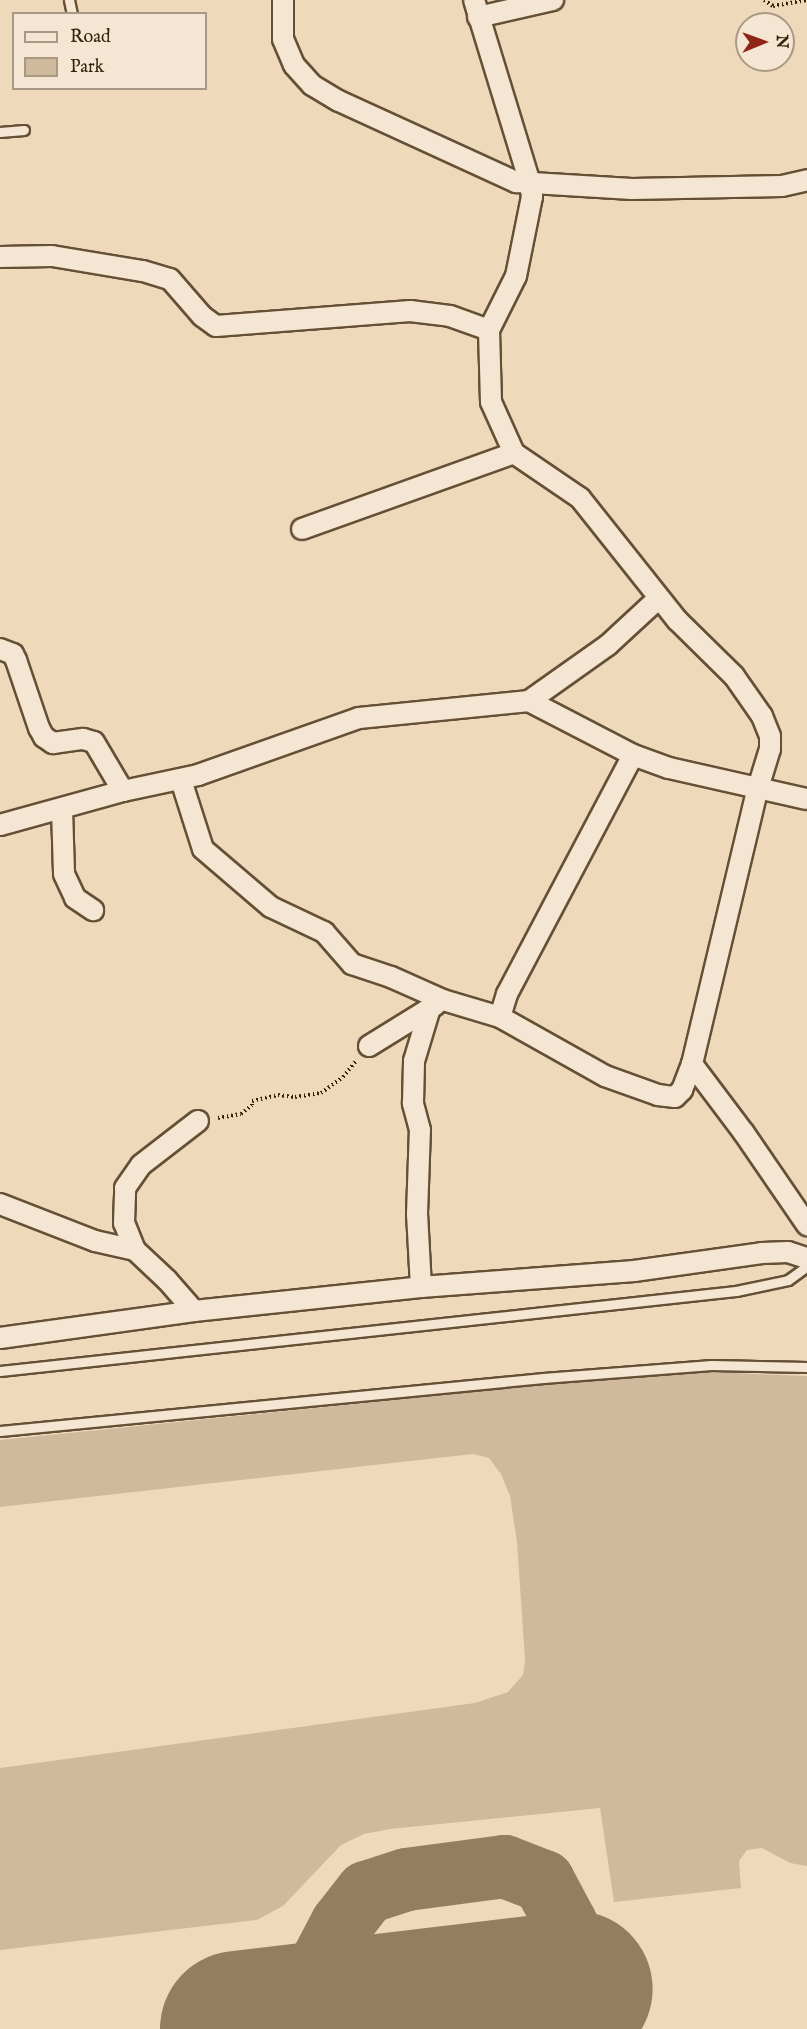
<!DOCTYPE html>
<html>
<head>
<meta charset="utf-8">
<style>
	body { margin:0 }
	#map { position:relative; width:807px; height:2029px; overflow:hidden; background:#efd9bb; font-family:"IM FELL English",serif }
	div>[style] { position:absolute }
	.green>* { inset:0; background:#d0ba9d }
	.taxiway>* { height:63px; margin:-31.5px; padding:0 31.5px; transform-origin:31.5px; border-radius:31.5px; background:#937e62 }
	.runway>* { height:156px; margin:-78px; padding:0 78px; transform-origin:78px; border-radius:78px; background:#937e62 }
	.path>* { height:4px; margin-top:-2px; transform-origin:0; background:repeating-linear-gradient(90deg,#37220a 0 1.5px,transparent 0 4.5px) }
	.roads { filter:drop-shadow(2px 0 #655036) drop-shadow(-2px 0 #655036) drop-shadow(0 2px #655036) drop-shadow(0 -2px #655036) }
	.service>* { height:9px; margin:-4.5px; padding:0 4.5px; transform-origin:4.5px; border-radius:4.5px; background:#f5e6d3 }
	.minor>* { height:20px; margin:-10px; padding:0 10px; transform-origin:10px; border-radius:10px; background:#f5e6d3 }
	span { translate:-50% -50%; white-space:nowrap; text-align:center; line-height:1.15; -webkit-text-stroke:4.5px #f5e6d3; paint-order:stroke }
	.legend { position:absolute; left:12px; top:12px; width:195px; height:78px; box-sizing:border-box; background:#f5e6d3; border:2px solid #a99883; margin:0; padding:8px 10px; list-style:none; font-size:18px; color:#37220a }
	.legend li { display:flex; align-items:center; gap:12px; height:30px }
	.legend b { width:30px; border:2px solid #a99883 }
	.north { position:absolute; left:735px; top:12px; width:60px; height:60px; box-sizing:border-box; background:#f5e6d3; border:2px solid #a99883; border-radius:50%; rotate:89deg; font-size:16px; font-weight:700; line-height:24px; text-align:center; color:#37220a }
	.north::after { content:''; display:block; margin:auto; width:21px; height:27px; background:#8f2418; clip-path:polygon(50% 0,100% 100%,50% 72%,0 100%) }
</style>
</head>
<body>
<div id="map">
	<div class="green">
		<i style="clip-path:polygon(710px 1372px,807px 1376px,807px 1866px,790px 1863px,762px 1848px,747px 1850px,739px 1861px,741px 1888px,614px 1902px,600px 1808px,390px 1829px,364px 1834px,341px 1845px,283px 1906px,257px 1920px,0 1950px,0 1768px,475px 1703px,508px 1692px,523px 1675px,525px 1660px,517px 1542px,510px 1496px,501px 1474px,489px 1458px,473px 1454px,0 1507px,0 1440px,543px 1385px)"></i>
	</div>
	<div class="taxiway">
		<i style="left:416px;top:2008px;width:30px;rotate:15deg"></i>
		<i style="left:445px;top:2016px;width:21px;rotate:39deg"></i>
		<i style="left:289px;top:2023px;width:112px;rotate:-62.3deg"></i>
		<i style="left:341px;top:1924px;width:41px;rotate:-52deg"></i>
		<i style="left:366px;top:1892px;width:42px;rotate:-18deg"></i>
		<i style="left:406px;top:1879px;width:99px;rotate:-7.6deg"></i>
		<i style="left:504px;top:1866px;width:42px;rotate:21deg"></i>
		<i style="left:543px;top:1881px;width:49px;rotate:61.9deg"></i>
		<i style="left:566px;top:1924px;width:47px;rotate:90deg"></i>
		<i style="left:566px;top:1971px;width:54px;rotate:115.1deg"></i>
		<i style="left:543px;top:2020px;width:17px;rotate:147deg"></i>
	</div>
	<div class="runway">
		<i style="left:238px;top:2029px;width:339px;rotate:-6.8deg"></i>
	</div>
	<div class="path">
		<i style="left:764px;top:0;width:11px;rotate:34deg"></i>
		<i style="left:773px;top:6px;width:35px;rotate:-10deg"></i>
		<i style="left:218px;top:1118px;width:23px;rotate:-10deg"></i>
		<i style="left:241px;top:1114px;width:14px;rotate:-39deg"></i>
		<i style="left:252px;top:1105px;width:4px;rotate:-90deg"></i>
		<i style="left:252px;top:1101px;width:27px;rotate:-13deg"></i>
		<i style="left:278px;top:1095px;width:17px;rotate:7deg"></i>
		<i style="left:295px;top:1097px;width:26px;rotate:-9deg"></i>
		<i style="left:321px;top:1093px;width:27px;rotate:-36deg"></i>
		<i style="left:343px;top:1077px;width:22px;rotate:-51deg"></i>
	</div>
	<div class="roads">
		<div class="service">
			<i style="left:69px;top:0;width:14px;rotate:78deg"></i>
			<i style="left:0;top:132px;width:24px;rotate:-5deg"></i>
			<i style="left:0;top:1371px;width:740px;rotate:-6.2deg"></i>
			<i style="left:736px;top:1291px;width:53px;rotate:-11.9deg"></i>
			<i style="left:788px;top:1280px;width:24px;rotate:-36deg"></i>
			<i style="left:0;top:1431px;width:546px;rotate:-5.57deg"></i>
			<i style="left:543px;top:1378px;width:169px;rotate:-4.4deg"></i>
			<i style="left:711px;top:1365px;width:96px;rotate:1.2deg"></i>
		</div>
		<div class="minor">
			<i style="left:283px;top:0;width:39px;rotate:90deg"></i>
			<i style="left:283px;top:39px;width:28px;rotate:67deg"></i>
			<i style="left:294px;top:65px;width:27px;rotate:48deg"></i>
			<i style="left:312px;top:85px;width:31px;rotate:31deg"></i>
			<i style="left:339px;top:101px;width:195px;rotate:24.6deg"></i>
			<i style="left:516px;top:182px;width:116px;rotate:3.5deg"></i>
			<i style="left:632px;top:189px;width:150px;rotate:-1.1deg"></i>
			<i style="left:782px;top:186px;width:26px;rotate:-13deg"></i>
			<i style="left:478px;top:17px;width:77px;rotate:-12.8deg"></i>
			<i style="left:0;top:257px;width:52px;rotate:-1.1deg"></i>
			<i style="left:52px;top:256px;width:92px;rotate:9.4deg"></i>
			<i style="left:143px;top:271px;width:28px;rotate:17deg"></i>
			<i style="left:170px;top:279px;width:49px;rotate:49.1deg"></i>
			<i style="left:202px;top:316px;width:17px;rotate:36deg"></i>
			<i style="left:216px;top:326px;width:195px;rotate:-4.4deg"></i>
			<i style="left:410px;top:311px;width:40px;rotate:7.1deg"></i>
			<i style="left:450px;top:316px;width:41px;rotate:19.7deg"></i>
			<i style="left:302px;top:529px;width:225px;rotate:-19.7deg"></i>
			<i style="left:0;top:649px;width:14px;rotate:21deg"></i>
			<i style="left:13px;top:654px;width:7px;rotate:63deg"></i>
			<i style="left:16px;top:660px;width:72px;rotate:71.3deg"></i>
			<i style="left:39px;top:728px;width:10px;rotate:61deg"></i>
			<i style="left:44px;top:737px;width:11px;rotate:34deg"></i>
			<i style="left:53px;top:743px;width:30px;rotate:-8deg"></i>
			<i style="left:83px;top:739px;width:11px;rotate:15deg"></i>
			<i style="left:94px;top:742px;width:57px;rotate:59.4deg"></i>
			<i style="left:529px;top:701px;width:97px;rotate:-35.3deg"></i>
			<i style="left:608px;top:645px;width:69px;rotate:-42.7deg"></i>
			<i style="left:181px;top:780px;width:72px;rotate:72.3deg"></i>
			<i style="left:203px;top:849px;width:89px;rotate:40.5deg"></i>
			<i style="left:271px;top:907px;width:59px;rotate:25.3deg"></i>
			<i style="left:324px;top:932px;width:43px;rotate:48.8deg"></i>
			<i style="left:352px;top:964px;width:41px;rotate:18.4deg"></i>
			<i style="left:391px;top:977px;width:57px;rotate:23.9deg"></i>
			<i style="left:443px;top:1000px;width:59px;rotate:16.6deg"></i>
			<i style="left:500px;top:1017px;width:120px;rotate:29.3deg"></i>
			<i style="left:605px;top:1076px;width:56px;rotate:19.7deg"></i>
			<i style="left:658px;top:1095px;width:17px;rotate:7deg"></i>
			<i style="left:675px;top:1097px;width:10px;rotate:-45deg"></i>
			<i style="left:682px;top:1090px;width:28px;rotate:-69deg"></i>
			<i style="left:692px;top:1064px;width:284px;rotate:-76.6deg"></i>
			<i style="left:758px;top:788px;width:41px;rotate:-72.9deg"></i>
			<i style="left:770px;top:749px;width:13px;rotate:-90deg"></i>
			<i style="left:770px;top:736px;width:22px;rotate:-112deg"></i>
			<i style="left:762px;top:716px;width:49px;rotate:-125deg"></i>
			<i style="left:734px;top:676px;width:80px;rotate:-135.5deg"></i>
			<i style="left:677px;top:620px;width:156px;rotate:-128.5deg"></i>
			<i style="left:580px;top:498px;width:80px;rotate:-145.7deg"></i>
			<i style="left:514px;top:453px;width:56px;rotate:-114.3deg"></i>
			<i style="left:491px;top:402px;width:72px;rotate:-91.6deg"></i>
			<i style="left:489px;top:330px;width:60px;rotate:-63.4deg"></i>
			<i style="left:516px;top:276px;width:81px;rotate:-78.6deg"></i>
			<i style="left:532px;top:197px;width:14px;rotate:-98deg"></i>
			<i style="left:530px;top:183px;width:191px;rotate:-107deg"></i>
			<i style="left:62px;top:809px;width:65px;rotate:88.2deg"></i>
			<i style="left:64px;top:874px;width:26px;rotate:65deg"></i>
			<i style="left:75px;top:898px;width:22px;rotate:34deg"></i>
			<i style="left:0;top:825px;width:128px;rotate:-15.5deg"></i>
			<i style="left:123px;top:791px;width:77px;rotate:-12deg"></i>
			<i style="left:198px;top:775px;width:171px;rotate:-19.5deg"></i>
			<i style="left:359px;top:718px;width:171px;rotate:-5.7deg"></i>
			<i style="left:529px;top:701px;width:117px;rotate:27.4deg"></i>
			<i style="left:633px;top:755px;width:38px;rotate:20deg"></i>
			<i style="left:669px;top:768px;width:141px;rotate:12.7deg"></i>
			<i style="left:500px;top:1017px;width:24px;rotate:-73deg"></i>
			<i style="left:507px;top:994px;width:270px;rotate:-62.2deg"></i>
			<i style="left:369px;top:1046px;width:78px;rotate:-31.8deg"></i>
			<i style="left:692px;top:1064px;width:86px;rotate:53deg"></i>
			<i style="left:744px;top:1133px;width:112px;rotate:55.6deg"></i>
			<i style="left:0;top:1204px;width:102px;rotate:21.3deg"></i>
			<i style="left:95px;top:1241px;width:41px;rotate:12.7deg"></i>
			<i style="left:135px;top:1250px;width:44px;rotate:43.2deg"></i>
			<i style="left:167px;top:1280px;width:41px;rotate:48.9deg"></i>
			<i style="left:135px;top:1250px;width:29px;rotate:-112deg"></i>
			<i style="left:124px;top:1223px;width:35px;rotate:-88deg"></i>
			<i style="left:125px;top:1188px;width:28px;rotate:-55deg"></i>
			<i style="left:141px;top:1165px;width:72px;rotate:-37.7deg"></i>
			<i style="left:421px;top:1287px;width:73px;rotate:-93.1deg"></i>
			<i style="left:417px;top:1214px;width:84px;rotate:-88deg"></i>
			<i style="left:420px;top:1130px;width:28px;rotate:-105deg"></i>
			<i style="left:413px;top:1103px;width:42px;rotate:-88.6deg"></i>
			<i style="left:414px;top:1061px;width:55px;rotate:-73.2deg"></i>
			<i style="left:0;top:1338px;width:196px;rotate:-7.9deg"></i>
			<i style="left:194px;top:1311px;width:228px;rotate:-6deg"></i>
			<i style="left:421px;top:1287px;width:214px;rotate:-4.3deg"></i>
			<i style="left:634px;top:1271px;width:129px;rotate:-8deg"></i>
			<i style="left:762px;top:1253px;width:26px;rotate:-2deg"></i>
			<i style="left:788px;top:1252px;width:20px;rotate:18deg"></i>
		</div>
	</div>
	<ul class="legend">
	<li><b style="height:8px;background:#f5e6d3"></b>Road</li>
	<li><b style="height:16px;background:#d0ba9d"></b>Park</li>
	</ul>
	<div class="north">N</div>
</div>
</body>
</html>
